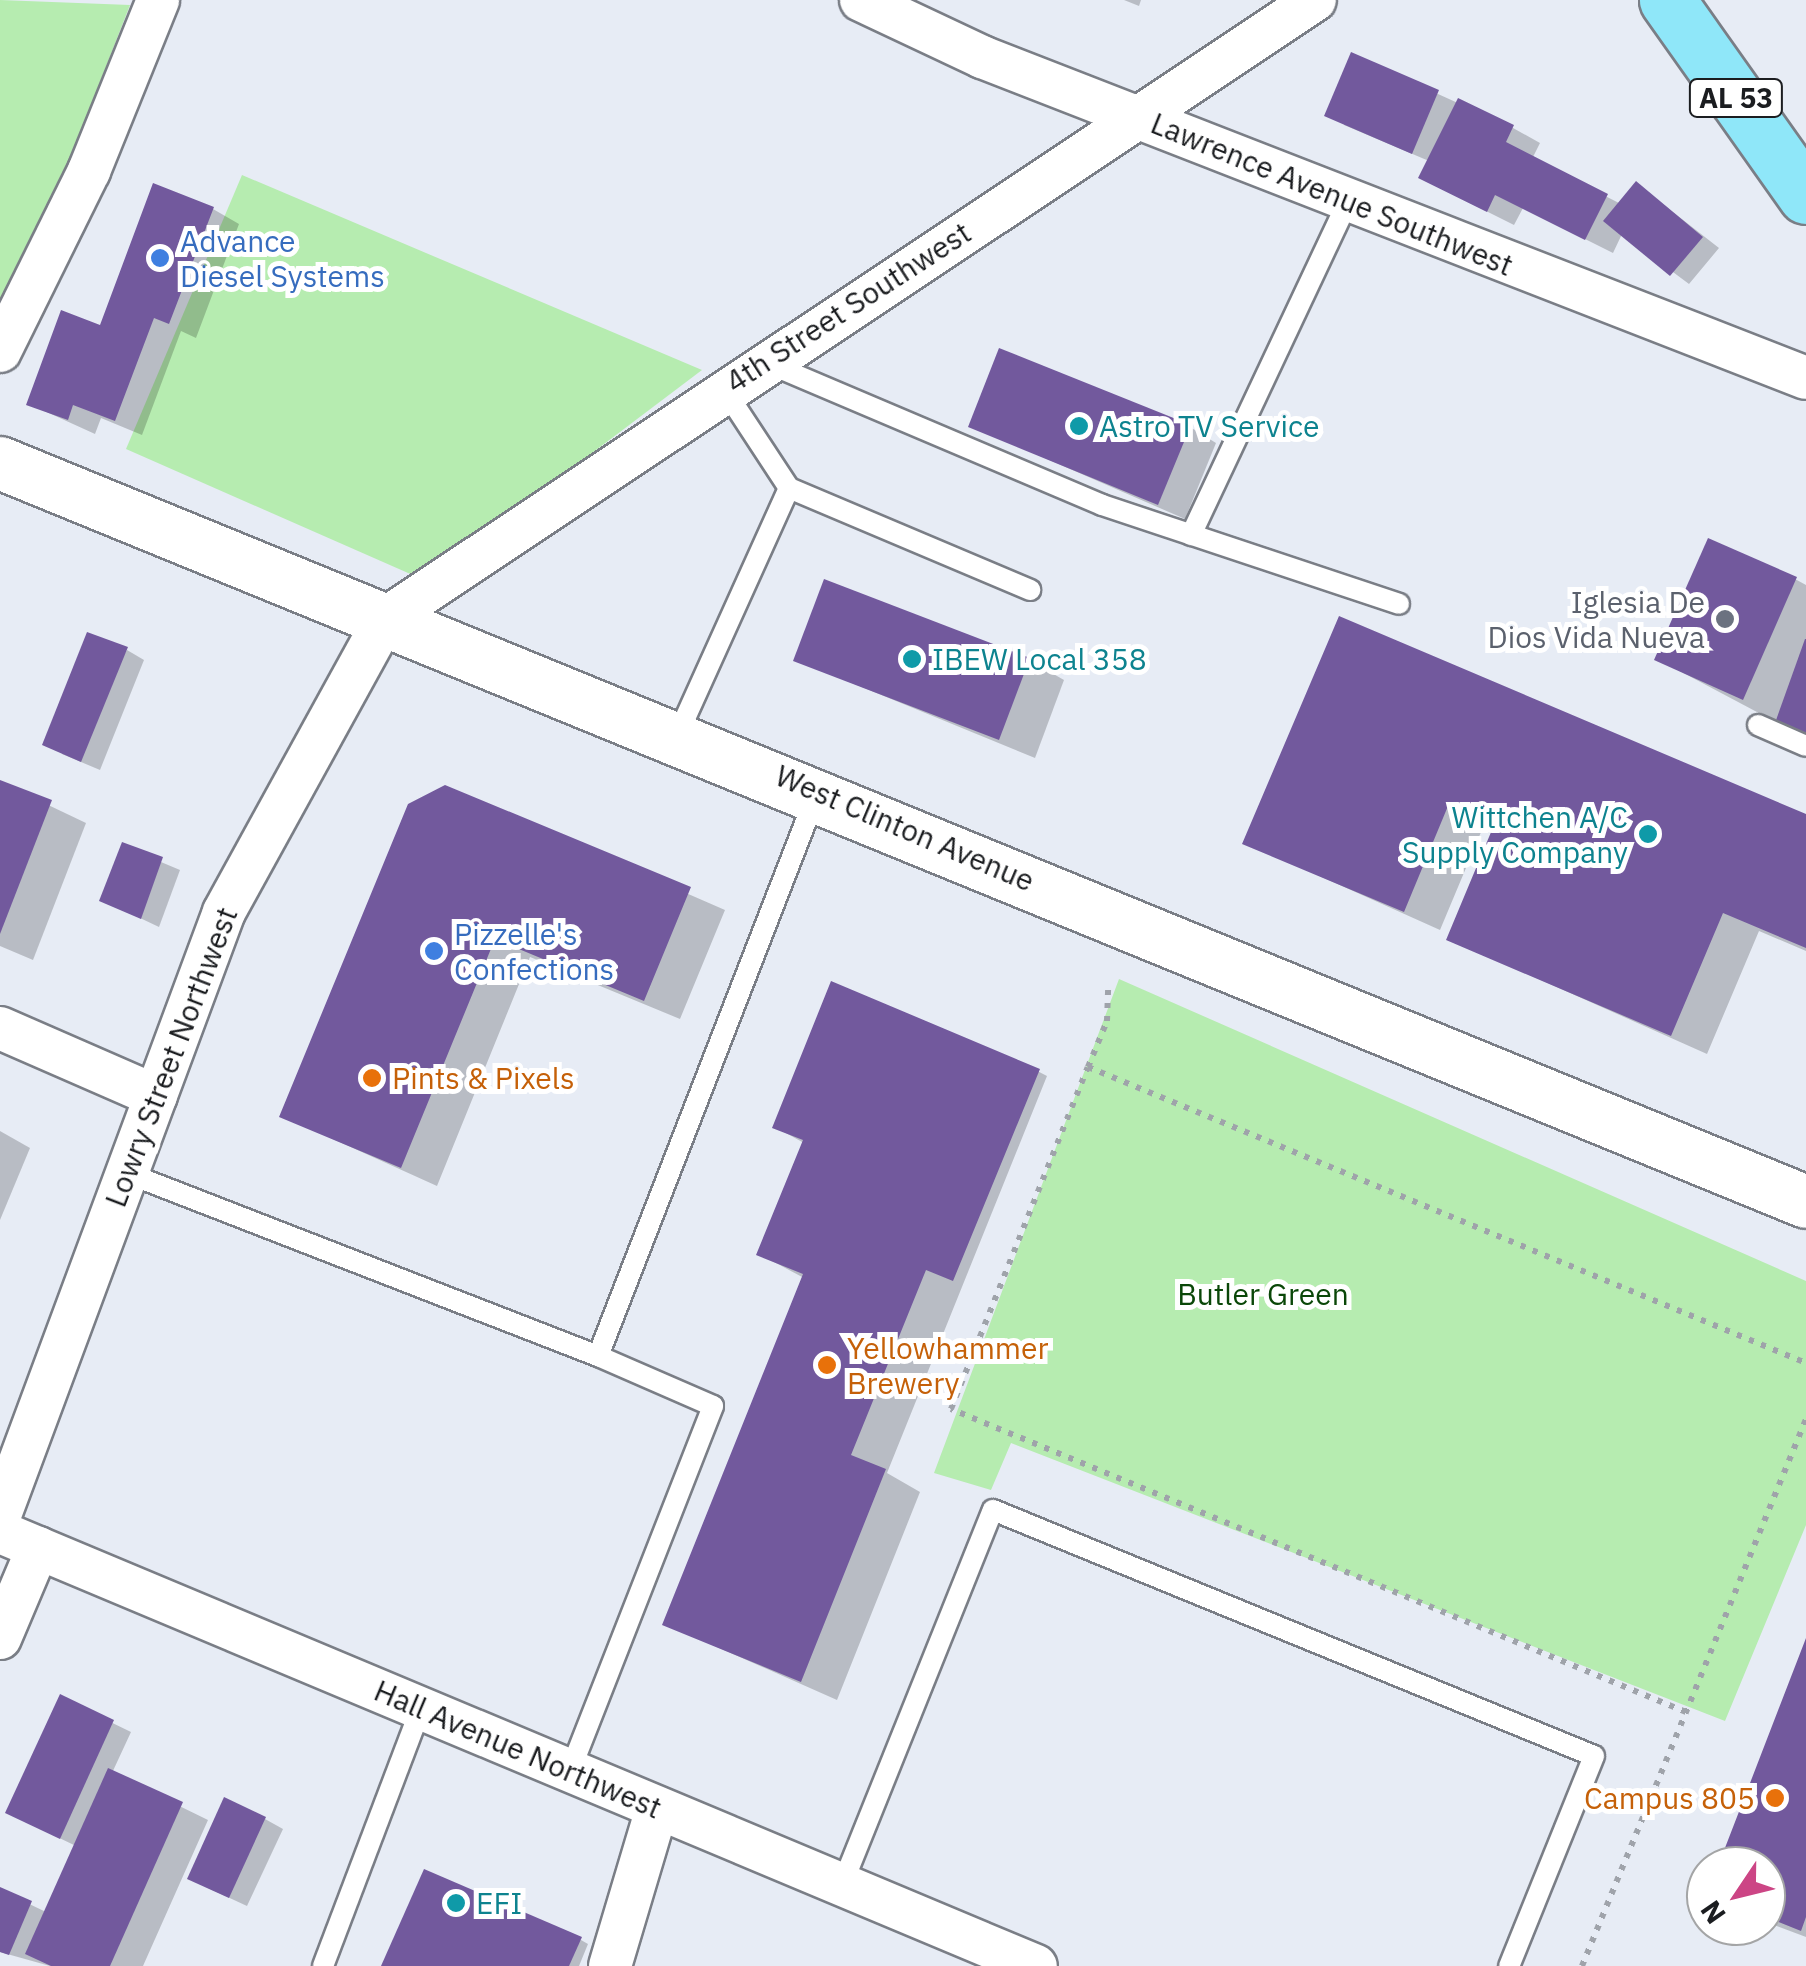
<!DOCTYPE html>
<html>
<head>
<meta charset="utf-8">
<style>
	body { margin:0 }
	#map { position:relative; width:1806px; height:1966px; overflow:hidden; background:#e7ecf5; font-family:"IBM Plex Sans",sans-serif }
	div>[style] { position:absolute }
	.green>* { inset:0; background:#b6ecb0 }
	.shadow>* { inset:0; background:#0003 }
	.building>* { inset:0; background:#72599d }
	.path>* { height:6px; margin-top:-3px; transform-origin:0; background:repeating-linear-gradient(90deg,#9fa3aa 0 5px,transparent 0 13px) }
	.roads { filter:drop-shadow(2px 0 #7a7e86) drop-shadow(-2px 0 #7a7e86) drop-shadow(0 2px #7a7e86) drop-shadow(0 -2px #7a7e86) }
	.service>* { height:20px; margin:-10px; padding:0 10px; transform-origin:10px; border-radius:10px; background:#fff }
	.minor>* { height:42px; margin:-21px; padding:0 21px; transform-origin:21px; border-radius:21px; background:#fff }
	.tertiary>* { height:52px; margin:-26px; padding:0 26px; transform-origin:26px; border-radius:26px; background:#fff }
	.primary>* { height:55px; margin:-27.5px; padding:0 27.5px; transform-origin:27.5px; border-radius:27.5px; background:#8fe7f9 }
	.dots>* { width:28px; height:28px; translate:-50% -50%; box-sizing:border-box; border:5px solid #fff; border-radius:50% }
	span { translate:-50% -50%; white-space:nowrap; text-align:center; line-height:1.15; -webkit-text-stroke:10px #fff; paint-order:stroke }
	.shield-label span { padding:2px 8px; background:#fff; border:2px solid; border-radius:8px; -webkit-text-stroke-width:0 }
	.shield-label { font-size:28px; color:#1b1d20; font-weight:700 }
	.street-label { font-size:30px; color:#1b1d20 }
	.shop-label { font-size:30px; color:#366cbe }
	.left { translate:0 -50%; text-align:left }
	.culture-label { font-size:30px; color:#0d838f }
	.right { translate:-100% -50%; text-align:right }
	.worship-label { font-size:30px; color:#5b616d }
	.food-label { font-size:30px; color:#c56008 }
	.park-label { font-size:30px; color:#0a4708 }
	.north { position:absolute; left:1686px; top:1846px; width:100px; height:100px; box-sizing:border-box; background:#fff; border:2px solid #a4a5a6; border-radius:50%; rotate:235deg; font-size:28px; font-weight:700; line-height:40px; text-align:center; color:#1b1d20 }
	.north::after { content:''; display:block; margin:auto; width:35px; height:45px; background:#cc4585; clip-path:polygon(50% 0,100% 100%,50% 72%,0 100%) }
</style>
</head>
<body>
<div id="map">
	<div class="green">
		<i style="clip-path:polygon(0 0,130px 5px,0 339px)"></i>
		<i style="clip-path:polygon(242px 175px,702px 370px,424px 580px,126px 449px)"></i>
		<i style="clip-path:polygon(1119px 979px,1806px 1281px,1806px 1525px,1725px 1721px,1011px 1443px,991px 1490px,934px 1473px)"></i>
	</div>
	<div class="shadow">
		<i style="clip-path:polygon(1124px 0,1141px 0,1139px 6px)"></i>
		<i style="clip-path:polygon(1352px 55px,1513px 128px,1540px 143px,1532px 159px,1621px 204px,1637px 184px,1719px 248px,1689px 284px,1622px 234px,1613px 253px,1523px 208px,1514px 225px,1448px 192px,1429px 161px,1344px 125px)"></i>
		<i style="clip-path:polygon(213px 209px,239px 224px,196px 338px,181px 331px,142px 435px,101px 418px,95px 434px,29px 404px)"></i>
		<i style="clip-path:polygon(971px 426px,1190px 427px,1216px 443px,1185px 519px)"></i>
		<i style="clip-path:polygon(1795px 579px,1806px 585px,1806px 738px,1657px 659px)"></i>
		<i style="clip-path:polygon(1340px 619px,1806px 817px,1806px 951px,1759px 931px,1707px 1054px,1449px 939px,1495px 829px,1484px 825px,1440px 930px,1246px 843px)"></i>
		<i style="clip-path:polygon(127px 650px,144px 660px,100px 770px,62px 754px)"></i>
		<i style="clip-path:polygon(796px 660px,1029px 660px,1064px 680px,1035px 758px)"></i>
		<i style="clip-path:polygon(0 782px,86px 823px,33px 960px,0 946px)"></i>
		<i style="clip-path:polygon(445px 788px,725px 910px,680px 1019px,530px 957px,437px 1186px,282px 1116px)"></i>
		<i style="clip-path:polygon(123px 846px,180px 870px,159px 927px,102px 900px)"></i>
		<i style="clip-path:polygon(1012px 1058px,1047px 1076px,887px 1473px,920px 1492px,837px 1700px,665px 1624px,804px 1278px,759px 1254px,804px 1143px,775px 1127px)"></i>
		<i style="clip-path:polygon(0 1131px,30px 1148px,0 1220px)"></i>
		<i style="clip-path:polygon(1806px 1647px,1806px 1937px,1766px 1922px,1766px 1866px,1721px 1866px)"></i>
		<i style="clip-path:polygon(61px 1698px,131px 1732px,112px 1773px,208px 1820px,143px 1966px,50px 1966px,0 1952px,0 1890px,46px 1912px,76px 1846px,26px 1822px)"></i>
		<i style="clip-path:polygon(265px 1819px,283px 1829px,247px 1906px,208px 1888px)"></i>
		<i style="clip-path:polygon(581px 1940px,588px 1944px,579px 1966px,384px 1966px)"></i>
	</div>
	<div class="building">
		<i style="clip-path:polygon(1351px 52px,1439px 90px,1412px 154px,1324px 116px)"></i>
		<i style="clip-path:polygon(1458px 98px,1514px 125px,1506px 142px,1608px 194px,1585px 240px,1495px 195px,1487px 212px,1418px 178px)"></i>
		<i style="clip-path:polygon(1636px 181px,1703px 237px,1670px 276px,1603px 221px)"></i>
		<i style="clip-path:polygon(153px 183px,214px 207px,169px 324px,154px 318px,115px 421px,73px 405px,68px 420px,26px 405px,61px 310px,100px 325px)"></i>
		<i style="clip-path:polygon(999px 348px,1191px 425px,1158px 505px,968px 427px)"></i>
		<i style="clip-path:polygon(1708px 538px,1797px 577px,1743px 700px,1654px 660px)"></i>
		<i style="clip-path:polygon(824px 579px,1030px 658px,999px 740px,793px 661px)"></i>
		<i style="clip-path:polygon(1339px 616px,1806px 814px,1806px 948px,1723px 913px,1671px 1036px,1446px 940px,1494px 825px,1448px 806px,1404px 912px,1242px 844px)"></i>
		<i style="clip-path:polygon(87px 632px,128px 647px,81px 762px,42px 745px)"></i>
		<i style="clip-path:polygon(1805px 639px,1806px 639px,1806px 734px,1775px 723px)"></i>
		<i style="clip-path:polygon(0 780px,52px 800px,0 934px)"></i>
		<i style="clip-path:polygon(445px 785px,691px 887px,644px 1001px,495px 939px,401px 1168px,279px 1117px,408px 804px)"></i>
		<i style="clip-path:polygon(122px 842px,163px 857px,141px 919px,99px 901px)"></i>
		<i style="clip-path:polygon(831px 981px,1040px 1069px,953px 1281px,926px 1270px,851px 1455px,886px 1469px,801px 1682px,662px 1625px,803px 1274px,756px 1255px,803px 1140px,772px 1128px)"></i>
		<i style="clip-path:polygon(1806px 1638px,1806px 1917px,1801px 1931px,1766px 1917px,1766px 1866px,1718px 1866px)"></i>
		<i style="clip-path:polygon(60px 1694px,114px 1720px,60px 1839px,5px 1813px)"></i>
		<i style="clip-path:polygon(108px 1768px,183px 1802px,110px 1966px,51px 1966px,25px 1954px)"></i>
		<i style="clip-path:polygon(224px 1797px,266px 1817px,229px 1898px,187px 1879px)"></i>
		<i style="clip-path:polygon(424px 1869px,582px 1937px,569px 1966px,381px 1966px)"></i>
		<i style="clip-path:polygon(0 1887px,32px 1901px,9px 1955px,0 1952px)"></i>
	</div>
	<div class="path">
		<i style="left:1088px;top:1067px;width:50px;rotate:-67.6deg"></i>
		<i style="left:1107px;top:1021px;width:37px;rotate:-88deg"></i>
		<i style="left:1686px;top:1712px;width:795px;rotate:-157.6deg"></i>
		<i style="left:951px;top:1409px;width:368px;rotate:-68.2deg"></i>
		<i style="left:1088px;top:1067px;width:777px;rotate:22.4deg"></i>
		<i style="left:1582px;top:1966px;width:591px;rotate:-67.73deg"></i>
	</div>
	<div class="roads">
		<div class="service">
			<i style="left:770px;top:364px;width:361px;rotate:23deg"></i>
			<i style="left:1102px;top:505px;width:313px;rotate:18.4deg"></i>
			<i style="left:789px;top:488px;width:262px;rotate:22.9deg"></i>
			<i style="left:1191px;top:535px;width:369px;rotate:-64.8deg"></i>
			<i style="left:1758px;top:725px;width:52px;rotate:23.6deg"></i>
			<i style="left:678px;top:734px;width:270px;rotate:-65.7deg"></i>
			<i style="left:789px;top:488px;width:118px;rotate:-123.3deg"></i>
			<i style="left:127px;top:1173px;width:505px;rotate:21.23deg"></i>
			<i style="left:570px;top:1771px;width:392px;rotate:-68.6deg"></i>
			<i style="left:713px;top:1406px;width:125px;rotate:-156.5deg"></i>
			<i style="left:598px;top:1356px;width:599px;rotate:-68.75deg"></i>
			<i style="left:842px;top:1885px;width:404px;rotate:-68.1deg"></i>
			<i style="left:993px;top:1510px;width:649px;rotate:22.26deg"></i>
			<i style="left:1594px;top:1756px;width:227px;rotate:112deg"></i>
			<i style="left:323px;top:1966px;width:276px;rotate:-69.2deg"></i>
		</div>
		<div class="minor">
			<i style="left:861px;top:0;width:134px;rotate:25.2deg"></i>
			<i style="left:982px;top:57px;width:884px;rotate:21.28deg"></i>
			<i style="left:0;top:351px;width:201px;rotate:-63.7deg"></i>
			<i style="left:89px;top:171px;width:184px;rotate:-68deg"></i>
			<i style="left:0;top:1028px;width:170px;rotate:23.6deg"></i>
			<i style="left:0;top:1515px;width:643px;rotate:-69.62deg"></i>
			<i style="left:224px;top:912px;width:334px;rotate:-61.2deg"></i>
			<i style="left:385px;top:619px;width:1117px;rotate:-33.65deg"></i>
			<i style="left:0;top:1532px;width:1123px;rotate:22.73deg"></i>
			<i style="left:0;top:1638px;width:98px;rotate:-67.1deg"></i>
			<i style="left:610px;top:1966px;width:165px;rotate:-73.4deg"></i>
		</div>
		<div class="tertiary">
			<i style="left:0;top:463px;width:1951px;rotate:22.25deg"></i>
		</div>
		<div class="primary">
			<i style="left:1667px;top:0;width:240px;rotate:54.7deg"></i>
		</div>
	</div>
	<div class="dots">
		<i style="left:160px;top:258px;background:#3f7fe0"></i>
		<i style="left:1079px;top:426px;background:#0f9aa8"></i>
		<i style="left:1725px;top:619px;background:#6b7280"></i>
		<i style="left:912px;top:659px;background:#0f9aa8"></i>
		<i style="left:1648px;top:834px;background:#0f9aa8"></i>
		<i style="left:434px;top:951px;background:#3f7fe0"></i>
		<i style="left:372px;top:1078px;background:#e8710a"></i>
		<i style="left:827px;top:1365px;background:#e8710a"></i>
		<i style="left:1775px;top:1798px;background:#e8710a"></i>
		<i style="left:456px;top:1903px;background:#0f9aa8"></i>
	</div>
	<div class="shield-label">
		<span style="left:1736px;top:98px">AL 53</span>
	</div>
	<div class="street-label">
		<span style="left:1332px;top:194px;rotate:22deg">Lawrence Avenue Southwest</span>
		<span style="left:848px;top:307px;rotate:-33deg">4th Street Southwest</span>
		<span style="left:905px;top:828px;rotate:23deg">West Clinton Avenue</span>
		<span style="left:171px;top:1057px;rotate:-69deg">Lowry Street Northwest</span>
		<span style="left:518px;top:1749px;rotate:23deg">Hall Avenue Northwest</span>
	</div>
	<div class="shop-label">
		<span class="left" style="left:180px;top:258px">Advance<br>Diesel Systems</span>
		<span class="left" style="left:454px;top:951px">Pizzelle's<br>Confections</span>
	</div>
	<div class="culture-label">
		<span class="left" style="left:1099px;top:426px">Astro TV Service</span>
		<span class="left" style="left:932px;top:659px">IBEW Local 358</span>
		<span class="right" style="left:1628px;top:834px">Wittchen A/C<br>Supply Company</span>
		<span class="left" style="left:476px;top:1903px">EFI</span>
	</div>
	<div class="worship-label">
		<span class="right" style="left:1705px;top:619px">Iglesia De<br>Dios Vida Nueva</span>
	</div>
	<div class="food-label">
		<span class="left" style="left:392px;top:1078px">Pints &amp; Pixels</span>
		<span class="left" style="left:847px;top:1365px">Yellowhammer<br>Brewery</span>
		<span class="right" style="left:1755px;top:1798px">Campus 805</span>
	</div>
	<div class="park-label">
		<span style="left:1263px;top:1294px">Butler Green</span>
	</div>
	<div class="north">N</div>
</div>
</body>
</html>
